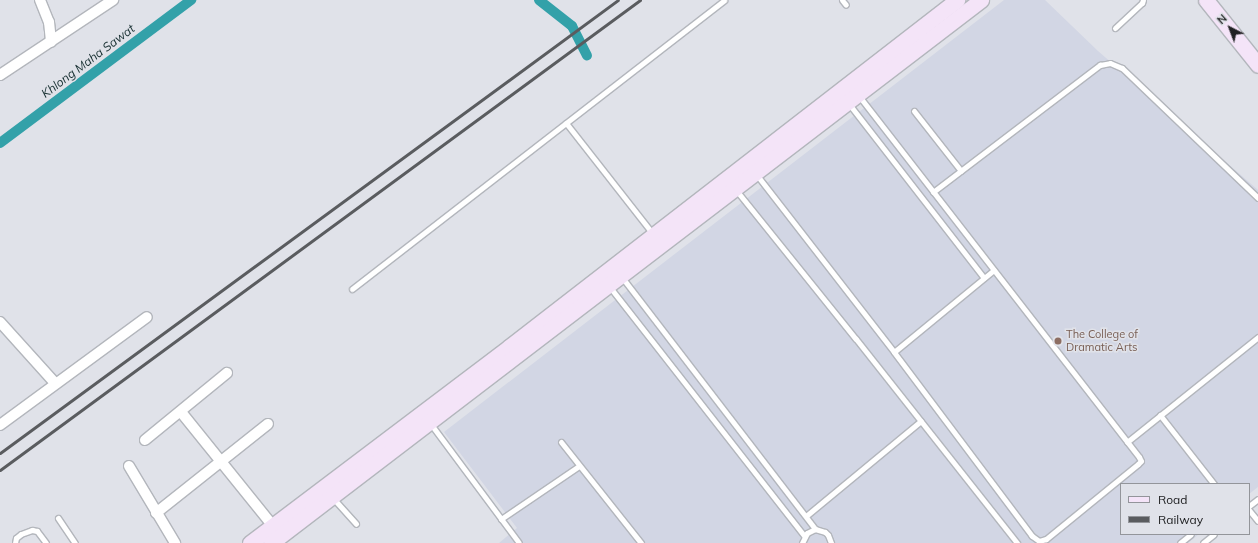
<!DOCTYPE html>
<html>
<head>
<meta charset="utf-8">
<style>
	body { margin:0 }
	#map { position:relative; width:1258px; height:543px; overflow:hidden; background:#e0e2e9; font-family:Mulish,sans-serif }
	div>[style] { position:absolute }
	.built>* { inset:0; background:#d2d6e4 }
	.canal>* { height:10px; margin:-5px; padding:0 5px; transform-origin:5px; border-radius:5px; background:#33a1a9 }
	.roads { filter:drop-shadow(1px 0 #b3b6bc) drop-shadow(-1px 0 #b3b6bc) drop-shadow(0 1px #b3b6bc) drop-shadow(0 -1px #b3b6bc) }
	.lane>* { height:5px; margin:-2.5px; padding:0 2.5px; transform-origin:2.5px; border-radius:2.5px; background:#fff }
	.street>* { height:10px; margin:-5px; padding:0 5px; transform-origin:5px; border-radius:5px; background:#fff }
	.secondary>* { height:15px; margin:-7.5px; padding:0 7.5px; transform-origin:7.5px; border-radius:7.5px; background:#f4e4f8 }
	.rail>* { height:3px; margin:-1.5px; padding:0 1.5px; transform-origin:1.5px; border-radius:1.5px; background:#5a5c5f }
	.dots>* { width:11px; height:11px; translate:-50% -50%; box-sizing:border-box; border:2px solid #e0e2e9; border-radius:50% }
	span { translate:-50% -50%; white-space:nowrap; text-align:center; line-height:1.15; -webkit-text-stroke:3px #e0e2e9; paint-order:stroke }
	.education-label { font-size:11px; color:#785e54 }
	.left { translate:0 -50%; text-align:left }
	.water-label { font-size:12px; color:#172f31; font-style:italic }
	.legend { position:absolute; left:1120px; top:483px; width:130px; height:52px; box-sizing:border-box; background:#e0e2e9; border:1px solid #93959a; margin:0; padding:5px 7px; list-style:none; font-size:12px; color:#202123 }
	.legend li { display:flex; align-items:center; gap:8px; height:20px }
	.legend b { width:20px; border:1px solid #93959a }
	.north { position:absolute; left:1210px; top:8px; width:40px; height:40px; -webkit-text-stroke:3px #e0e2e9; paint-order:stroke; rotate:318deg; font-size:11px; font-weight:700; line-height:16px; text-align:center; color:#202123 }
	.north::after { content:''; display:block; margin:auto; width:14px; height:18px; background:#202123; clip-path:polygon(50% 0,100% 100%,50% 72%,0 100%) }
</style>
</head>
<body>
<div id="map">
	<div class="built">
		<i style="clip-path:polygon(1004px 0,1045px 0,1098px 51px,1258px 190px,1258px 487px,1249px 494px,1249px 484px,1121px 484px,1121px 534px,1199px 534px,1188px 543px,499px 543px,517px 528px,444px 432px)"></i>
	</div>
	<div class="canal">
		<i style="left:539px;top:0;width:42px;rotate:38.2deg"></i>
		<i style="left:572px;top:26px;width:33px;rotate:63deg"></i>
		<i style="left:0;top:143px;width:239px;rotate:-36.8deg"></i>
	</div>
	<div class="roads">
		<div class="lane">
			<i style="left:842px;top:0;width:6px;rotate:51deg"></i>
			<i style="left:1115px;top:28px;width:37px;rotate:-43deg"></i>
			<i style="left:1142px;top:3px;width:3px;rotate:-72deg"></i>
			<i style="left:859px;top:96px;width:457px;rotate:52.2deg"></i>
			<i style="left:1139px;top:457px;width:4px;rotate:63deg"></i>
			<i style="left:1141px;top:461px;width:4px;rotate:135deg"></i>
			<i style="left:1138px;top:464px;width:119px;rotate:140.8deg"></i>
			<i style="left:1046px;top:539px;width:7px;rotate:164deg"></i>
			<i style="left:1039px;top:541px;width:9px;rotate:-144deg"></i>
			<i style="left:1032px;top:536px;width:230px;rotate:-126.9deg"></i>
			<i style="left:894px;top:352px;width:129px;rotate:-39.4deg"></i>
			<i style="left:849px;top:104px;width:220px;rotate:52.2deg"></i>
			<i style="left:914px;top:111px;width:76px;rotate:51.9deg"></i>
			<i style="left:566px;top:123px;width:141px;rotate:51.9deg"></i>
			<i style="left:756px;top:174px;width:225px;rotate:52.2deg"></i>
			<i style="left:736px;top:190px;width:191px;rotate:51.2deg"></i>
			<i style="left:856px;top:339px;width:260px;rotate:51.7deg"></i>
			<i style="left:933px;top:192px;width:210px;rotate:-37.3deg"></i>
			<i style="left:1100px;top:65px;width:10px;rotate:-11deg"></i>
			<i style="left:1110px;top:63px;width:13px;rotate:23deg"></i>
			<i style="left:1122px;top:68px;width:188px;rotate:43.7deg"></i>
			<i style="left:621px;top:276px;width:319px;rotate:52.5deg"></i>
			<i style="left:609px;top:286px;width:317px;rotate:52deg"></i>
			<i style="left:352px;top:289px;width:471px;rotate:-37.8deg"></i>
			<i style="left:1160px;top:415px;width:88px;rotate:52deg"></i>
			<i style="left:430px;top:423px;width:149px;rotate:53.4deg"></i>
			<i style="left:561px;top:442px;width:129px;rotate:51.6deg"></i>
			<i style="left:1127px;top:442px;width:168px;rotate:-38.7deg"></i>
			<i style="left:332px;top:497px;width:36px;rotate:48deg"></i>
			<i style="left:1249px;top:506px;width:11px;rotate:-38deg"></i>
			<i style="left:1249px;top:510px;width:14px;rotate:51deg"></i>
			<i style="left:806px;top:516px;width:149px;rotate:-39.6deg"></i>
			<i style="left:58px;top:518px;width:30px;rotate:56deg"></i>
			<i style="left:501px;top:519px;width:94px;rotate:-34.2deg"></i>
			<i style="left:15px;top:543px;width:5px;rotate:-79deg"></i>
			<i style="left:16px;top:538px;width:6px;rotate:-39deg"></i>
			<i style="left:21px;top:534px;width:12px;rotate:-20deg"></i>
			<i style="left:32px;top:530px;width:5px;rotate:11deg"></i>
			<i style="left:37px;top:531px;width:15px;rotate:53deg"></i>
			<i style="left:802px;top:543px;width:11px;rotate:-63deg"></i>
			<i style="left:807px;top:533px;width:9px;rotate:-27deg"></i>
			<i style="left:815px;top:529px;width:10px;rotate:17deg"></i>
			<i style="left:825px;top:532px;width:4px;rotate:45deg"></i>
			<i style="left:828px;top:535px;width:9px;rotate:69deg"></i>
			<i style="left:1180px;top:543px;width:14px;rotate:-39deg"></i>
			<i style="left:1203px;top:543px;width:14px;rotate:-39deg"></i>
		</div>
		<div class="street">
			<i style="left:40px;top:0;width:24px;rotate:68deg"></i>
			<i style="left:49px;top:22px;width:20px;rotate:84deg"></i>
			<i style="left:0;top:75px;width:136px;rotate:-33.6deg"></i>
			<i style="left:0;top:322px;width:82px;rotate:48deg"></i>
			<i style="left:181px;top:412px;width:146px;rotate:51.1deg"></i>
			<i style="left:0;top:425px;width:182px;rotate:-36.3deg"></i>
			<i style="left:145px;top:440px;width:106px;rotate:-39.3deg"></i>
			<i style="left:129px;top:466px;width:90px;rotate:59.1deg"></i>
			<i style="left:156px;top:513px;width:143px;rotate:-38.5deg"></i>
		</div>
		<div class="secondary">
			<i style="left:1206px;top:0;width:83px;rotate:51.3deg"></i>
			<i style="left:250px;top:543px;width:325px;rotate:-37.1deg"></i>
			<i style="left:509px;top:347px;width:567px;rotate:-37.76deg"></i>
			<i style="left:271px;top:543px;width:894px;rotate:-37.41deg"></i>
		</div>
	</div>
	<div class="rail">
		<i style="left:0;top:453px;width:766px;rotate:-36.24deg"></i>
		<i style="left:0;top:470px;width:794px;rotate:-36.29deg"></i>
	</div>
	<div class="dots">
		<i style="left:1058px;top:341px;background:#8d6e63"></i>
	</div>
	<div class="education-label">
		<span class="left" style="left:1066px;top:341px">The College of<br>Dramatic Arts</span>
	</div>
	<div class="water-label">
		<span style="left:88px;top:61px;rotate:-37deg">Khlong Maha Sawat</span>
	</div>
	<ul class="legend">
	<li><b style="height:5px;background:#f4e4f8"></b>Road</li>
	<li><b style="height:5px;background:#5a5c5f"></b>Railway</li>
	</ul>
	<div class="north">N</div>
</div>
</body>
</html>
